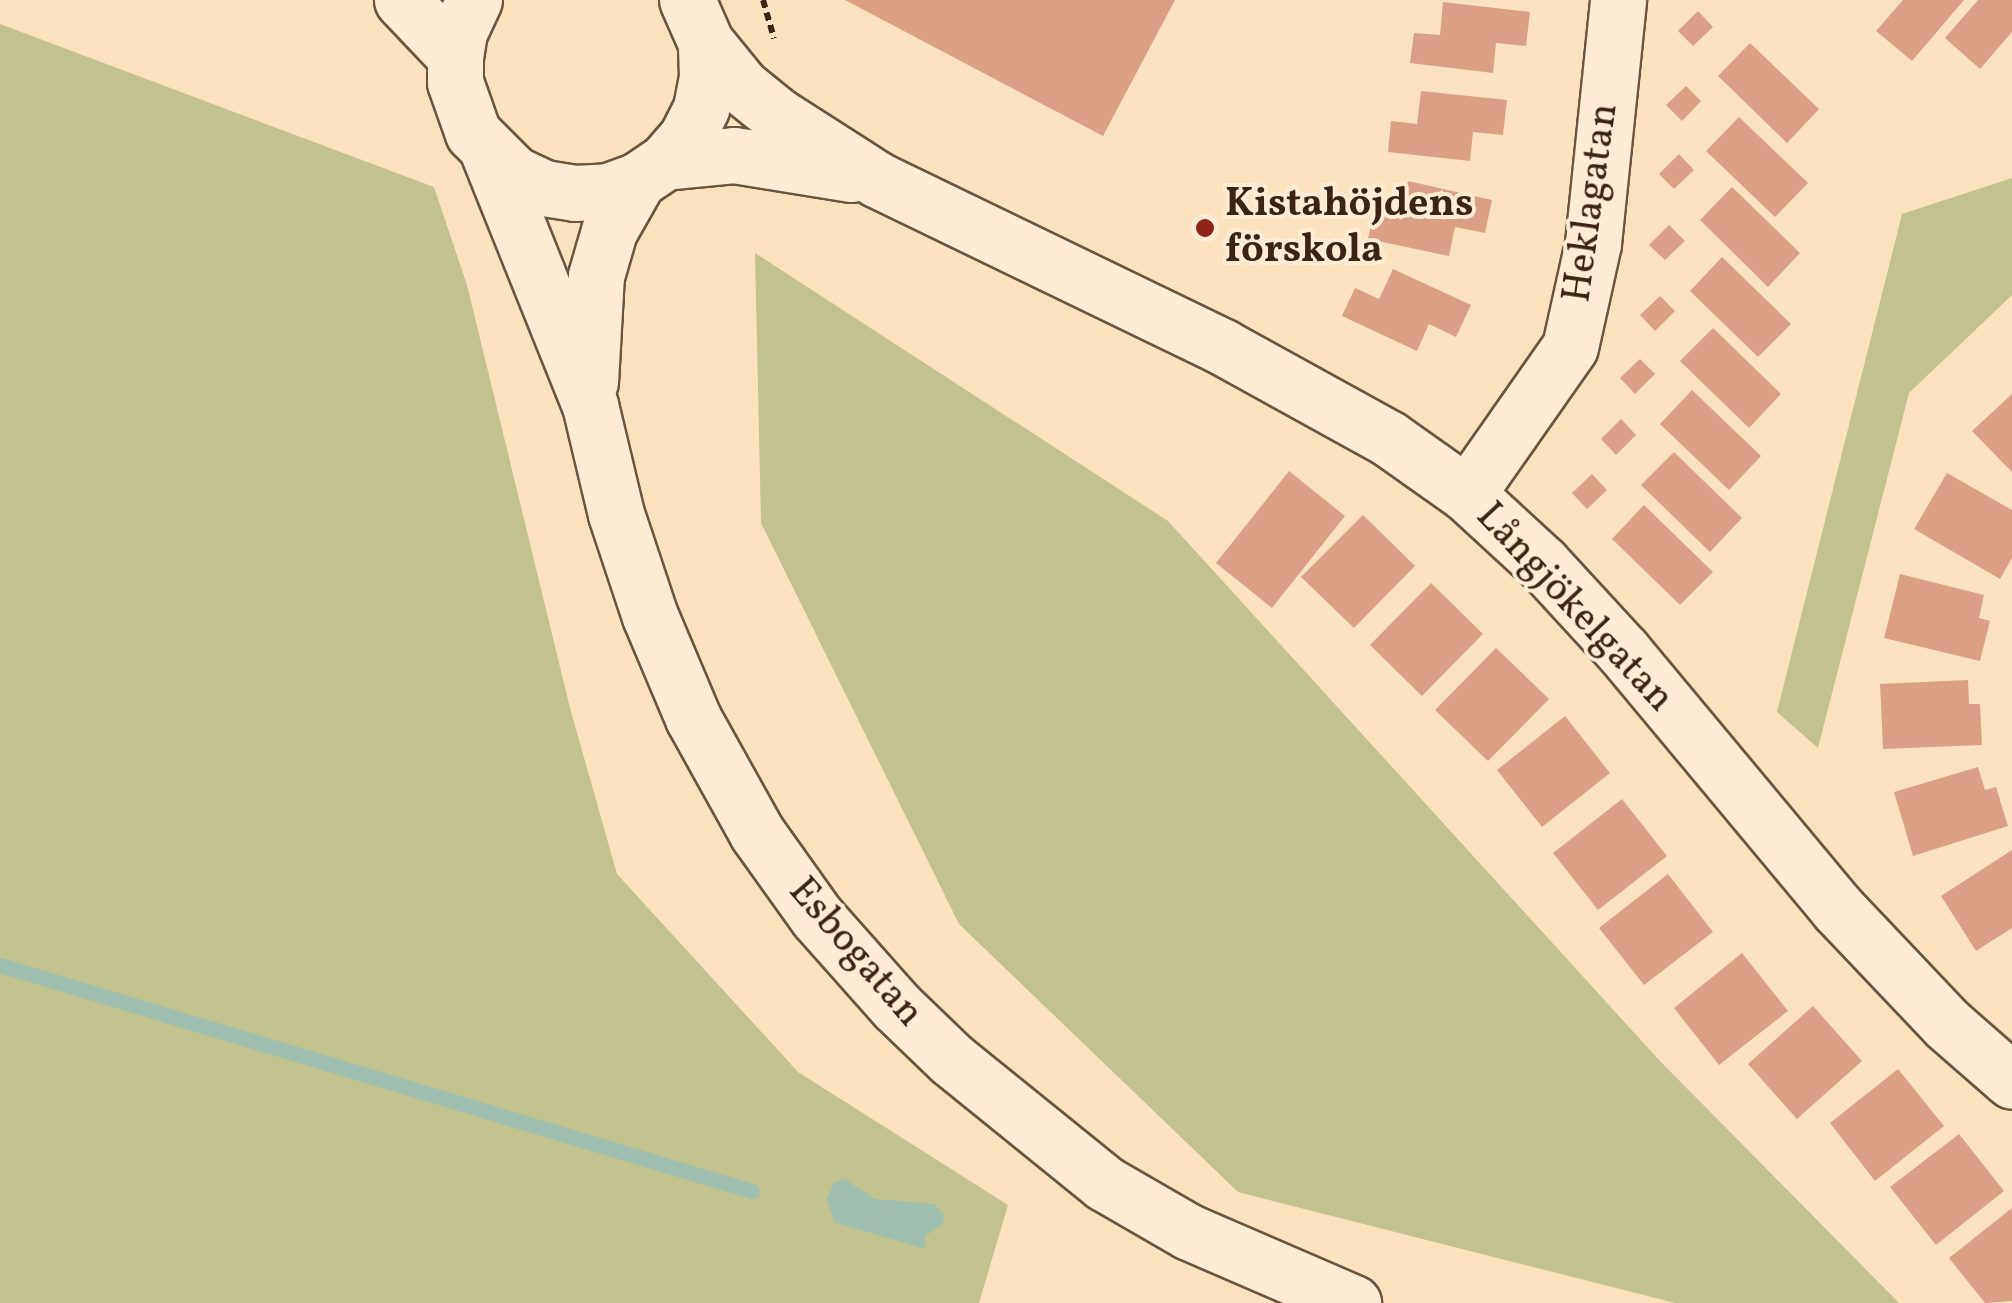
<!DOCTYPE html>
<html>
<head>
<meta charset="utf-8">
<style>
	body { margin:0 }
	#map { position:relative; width:2012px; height:1303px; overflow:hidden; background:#fbe2bf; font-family:Vollkorn,serif }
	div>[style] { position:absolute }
	.green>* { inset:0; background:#c1c290 }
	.water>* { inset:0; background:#9fbeaf }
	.stream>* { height:15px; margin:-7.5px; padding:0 7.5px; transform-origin:7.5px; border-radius:7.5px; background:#9fbeaf }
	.building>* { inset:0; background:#dc9f85 }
	.path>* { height:6px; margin-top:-3px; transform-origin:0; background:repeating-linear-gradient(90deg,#3b2415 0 8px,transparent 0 13px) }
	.roads { filter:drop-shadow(2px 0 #6b5440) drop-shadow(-2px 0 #6b5440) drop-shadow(0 2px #6b5440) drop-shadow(0 -2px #6b5440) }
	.minor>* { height:55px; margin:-27.5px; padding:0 27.5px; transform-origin:27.5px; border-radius:27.5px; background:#fcecd5 }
	.tertiary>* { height:55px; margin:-27.5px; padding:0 27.5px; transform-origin:27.5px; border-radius:27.5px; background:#fcecd5 }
	.dots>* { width:28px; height:28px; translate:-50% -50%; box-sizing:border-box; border:5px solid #fcecd5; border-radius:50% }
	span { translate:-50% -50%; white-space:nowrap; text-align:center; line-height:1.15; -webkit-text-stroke:8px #fcecd5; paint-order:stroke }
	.street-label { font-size:40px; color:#3b2415 }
	.poi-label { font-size:40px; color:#3b2415; font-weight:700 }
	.left { translate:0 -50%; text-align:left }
</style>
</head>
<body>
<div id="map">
	<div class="green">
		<i style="clip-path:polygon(0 24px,434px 187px,467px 285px,570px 708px,617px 874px,798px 1072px,1008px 1205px,979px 1303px,0 1303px)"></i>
		<i style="clip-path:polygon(2012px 178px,2012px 295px,1909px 393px,1818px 748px,1777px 712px,1902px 214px)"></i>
		<i style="clip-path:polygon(755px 253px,1168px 521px,1659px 1060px,1899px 1303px,1675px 1303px,1238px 1192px,959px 924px,761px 523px)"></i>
	</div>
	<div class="water">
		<i style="clip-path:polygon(843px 1178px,875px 1199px,934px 1204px,944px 1215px,943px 1224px,925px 1236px,925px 1249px,834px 1222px,827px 1199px,834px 1183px)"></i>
	</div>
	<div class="stream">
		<i style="left:0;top:965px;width:785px;rotate:16.73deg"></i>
	</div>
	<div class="building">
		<i style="clip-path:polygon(845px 0,1175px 0,1103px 136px)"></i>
		<i style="clip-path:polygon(1903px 0,1964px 0,1912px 61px,1876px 31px)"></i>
		<i style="clip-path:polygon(1978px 0,2012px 0,2012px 32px,1980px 69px,1945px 38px)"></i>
		<i style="clip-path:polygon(1443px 2px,1530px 12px,1526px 46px,1496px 43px,1493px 73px,1410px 63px,1414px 33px,1440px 35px)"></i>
		<i style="clip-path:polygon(1698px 11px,1713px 27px,1693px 46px,1678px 31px)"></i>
		<i style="clip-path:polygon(1750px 43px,1819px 109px,1787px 143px,1718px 76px)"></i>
		<i style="clip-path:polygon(1686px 86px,1701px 101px,1682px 121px,1666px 105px)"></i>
		<i style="clip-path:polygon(1421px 91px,1507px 100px,1503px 135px,1473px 132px,1470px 161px,1388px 152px,1391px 121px,1417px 124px)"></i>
		<i style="clip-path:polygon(1739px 117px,1808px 183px,1775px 217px,1706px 151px)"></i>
		<i style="clip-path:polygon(1679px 154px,1694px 170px,1674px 189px,1659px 174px)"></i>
		<i style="clip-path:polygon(1408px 181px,1492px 200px,1485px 233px,1455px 227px,1449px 256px,1368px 239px,1375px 207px,1400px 213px)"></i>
		<i style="clip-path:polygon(1732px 187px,1800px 253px,1768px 287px,1700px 220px)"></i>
		<i style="clip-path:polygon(1669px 225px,1685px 241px,1665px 260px,1649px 245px)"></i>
		<i style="clip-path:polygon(1722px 257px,1791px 324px,1758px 357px,1690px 291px)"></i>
		<i style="clip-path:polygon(1393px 269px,1471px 305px,1456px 337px,1429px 324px,1417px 351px,1342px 316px,1355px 288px,1379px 299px)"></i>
		<i style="clip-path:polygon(1660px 296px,1675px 311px,1655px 331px,1640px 315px)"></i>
		<i style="clip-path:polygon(1713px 328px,1781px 394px,1749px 428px,1680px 361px)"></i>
		<i style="clip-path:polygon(1640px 359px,1655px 374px,1635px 394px,1620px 378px)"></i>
		<i style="clip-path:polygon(1692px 390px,1761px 456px,1729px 490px,1660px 424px)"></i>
		<i style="clip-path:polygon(2012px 394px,2012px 472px,1972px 431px)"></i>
		<i style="clip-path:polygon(1621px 419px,1636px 435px,1616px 455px,1601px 439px)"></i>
		<i style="clip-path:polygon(1674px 452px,1742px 518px,1710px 552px,1641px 485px)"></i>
		<i style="clip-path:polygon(1289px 471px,1345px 516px,1272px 608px,1216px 563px)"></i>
		<i style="clip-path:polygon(1947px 473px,2012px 510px,2012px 558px,2000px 579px,1914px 529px)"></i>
		<i style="clip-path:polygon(1592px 474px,1607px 490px,1587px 509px,1572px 493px)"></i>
		<i style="clip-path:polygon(1644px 505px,1713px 572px,1680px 605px,1612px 539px)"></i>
		<i style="clip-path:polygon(1363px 515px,1415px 566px,1354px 628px,1301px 577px)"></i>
		<i style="clip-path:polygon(1900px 574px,1984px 595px,1979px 618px,1990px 621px,1980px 661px,1884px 638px)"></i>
		<i style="clip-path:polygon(1431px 583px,1483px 634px,1422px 696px,1370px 645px)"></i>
		<i style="clip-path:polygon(1496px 648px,1549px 699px,1488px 761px,1435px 710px)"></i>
		<i style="clip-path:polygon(1968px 680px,1969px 704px,1980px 704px,1982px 745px,1883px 749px,1880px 684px)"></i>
		<i style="clip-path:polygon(1565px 716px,1610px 773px,1542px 827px,1497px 770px)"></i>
		<i style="clip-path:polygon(1978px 767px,1985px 790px,1996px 787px,2008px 826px,1913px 856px,1894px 792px)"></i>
		<i style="clip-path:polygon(1622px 799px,1667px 856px,1598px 910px,1553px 853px)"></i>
		<i style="clip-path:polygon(2012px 850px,2012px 928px,1976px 951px,1941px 896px)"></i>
		<i style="clip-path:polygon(1668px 874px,1713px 932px,1644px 985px,1599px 928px)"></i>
		<i style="clip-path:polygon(1742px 953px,1788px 1011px,1719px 1065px,1674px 1008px)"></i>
		<i style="clip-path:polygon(1813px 1006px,1862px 1061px,1797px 1119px,1748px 1064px)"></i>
		<i style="clip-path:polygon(1898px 1069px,1944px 1126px,1875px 1181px,1830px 1123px)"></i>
		<i style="clip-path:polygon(1959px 1134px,2004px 1191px,1936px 1245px,1890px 1187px)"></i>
		<i style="clip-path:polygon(2012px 1208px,2012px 1301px,1985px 1303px,1949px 1258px)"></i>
	</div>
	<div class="path">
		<i style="left:763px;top:0;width:40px;rotate:74deg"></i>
	</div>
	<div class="roads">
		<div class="minor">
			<i style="left:878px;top:180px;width:383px;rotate:25.8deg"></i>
			<i style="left:1223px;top:347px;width:188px;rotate:28.9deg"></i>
			<i style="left:1388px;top:438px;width:97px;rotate:35.3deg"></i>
			<i style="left:1467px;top:494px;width:103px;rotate:42.6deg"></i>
			<i style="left:1543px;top:564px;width:118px;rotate:47.4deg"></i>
			<i style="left:1623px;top:651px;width:334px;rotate:50.2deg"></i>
			<i style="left:1837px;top:908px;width:160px;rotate:46.5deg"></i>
			<i style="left:1947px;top:1024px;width:86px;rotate:41.2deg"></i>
			<i style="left:1467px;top:494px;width:179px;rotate:-55deg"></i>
			<i style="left:1570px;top:347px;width:107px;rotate:-77.5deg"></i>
			<i style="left:1593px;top:243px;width:244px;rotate:-84.1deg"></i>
		</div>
		<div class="tertiary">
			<i style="left:402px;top:0;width:77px;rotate:46.6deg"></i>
			<i style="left:474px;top:0;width:35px;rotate:115deg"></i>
			<i style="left:459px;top:32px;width:24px;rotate:99deg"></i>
			<i style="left:455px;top:56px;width:26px;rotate:90deg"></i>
			<i style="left:455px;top:82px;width:54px;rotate:70.6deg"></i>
			<i style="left:473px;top:133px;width:58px;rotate:45deg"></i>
			<i style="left:514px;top:174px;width:33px;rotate:25deg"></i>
			<i style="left:544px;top:188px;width:31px;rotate:9deg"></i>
			<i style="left:575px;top:193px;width:33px;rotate:-3deg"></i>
			<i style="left:608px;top:191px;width:32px;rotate:-20deg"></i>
			<i style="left:638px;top:180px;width:32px;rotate:-34deg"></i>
			<i style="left:665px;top:162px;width:32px;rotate:-49deg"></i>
			<i style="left:686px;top:138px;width:34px;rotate:-63deg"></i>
			<i style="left:701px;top:108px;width:33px;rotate:-79deg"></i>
			<i style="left:707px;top:76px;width:33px;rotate:-92deg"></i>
			<i style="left:706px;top:43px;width:47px;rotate:-113.8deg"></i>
			<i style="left:706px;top:43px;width:57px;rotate:50.7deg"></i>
			<i style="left:742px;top:87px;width:46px;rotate:38.9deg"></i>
			<i style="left:778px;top:116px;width:119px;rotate:32.6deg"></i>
			<i style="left:489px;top:154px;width:271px;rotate:68.1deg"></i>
			<i style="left:590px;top:405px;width:112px;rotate:76.6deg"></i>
			<i style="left:616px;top:514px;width:108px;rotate:71.6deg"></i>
			<i style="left:650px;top:616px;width:111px;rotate:67.1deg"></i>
			<i style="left:693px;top:718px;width:132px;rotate:60.9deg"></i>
			<i style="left:757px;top:833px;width:103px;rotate:54.5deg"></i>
			<i style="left:817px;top:917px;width:120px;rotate:48.4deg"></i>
			<i style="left:897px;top:1007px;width:75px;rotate:43.9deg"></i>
			<i style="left:951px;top:1059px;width:197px;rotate:39deg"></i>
			<i style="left:1104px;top:1183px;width:98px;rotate:30deg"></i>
			<i style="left:1189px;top:1232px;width:179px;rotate:23.4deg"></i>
			<i style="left:665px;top:162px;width:69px;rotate:-5.8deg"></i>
			<i style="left:734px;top:155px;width:119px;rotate:9.2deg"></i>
			<i style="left:590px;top:382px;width:106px;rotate:-86.8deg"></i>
			<i style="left:596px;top:276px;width:47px;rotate:-73.9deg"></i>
			<i style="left:609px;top:231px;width:59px;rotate:-60.4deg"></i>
		</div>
	</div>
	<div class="dots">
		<i style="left:1205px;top:228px;background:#8f2418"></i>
	</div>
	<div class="street-label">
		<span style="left:1592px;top:203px;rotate:-82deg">Heklagatan</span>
		<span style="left:1574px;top:608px;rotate:47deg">Långjökelgatan</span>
		<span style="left:855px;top:953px;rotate:49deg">Esbogatan</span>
	</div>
	<div class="poi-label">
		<span class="left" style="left:1225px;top:228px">Kistahöjdens<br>förskola</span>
	</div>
</div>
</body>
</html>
